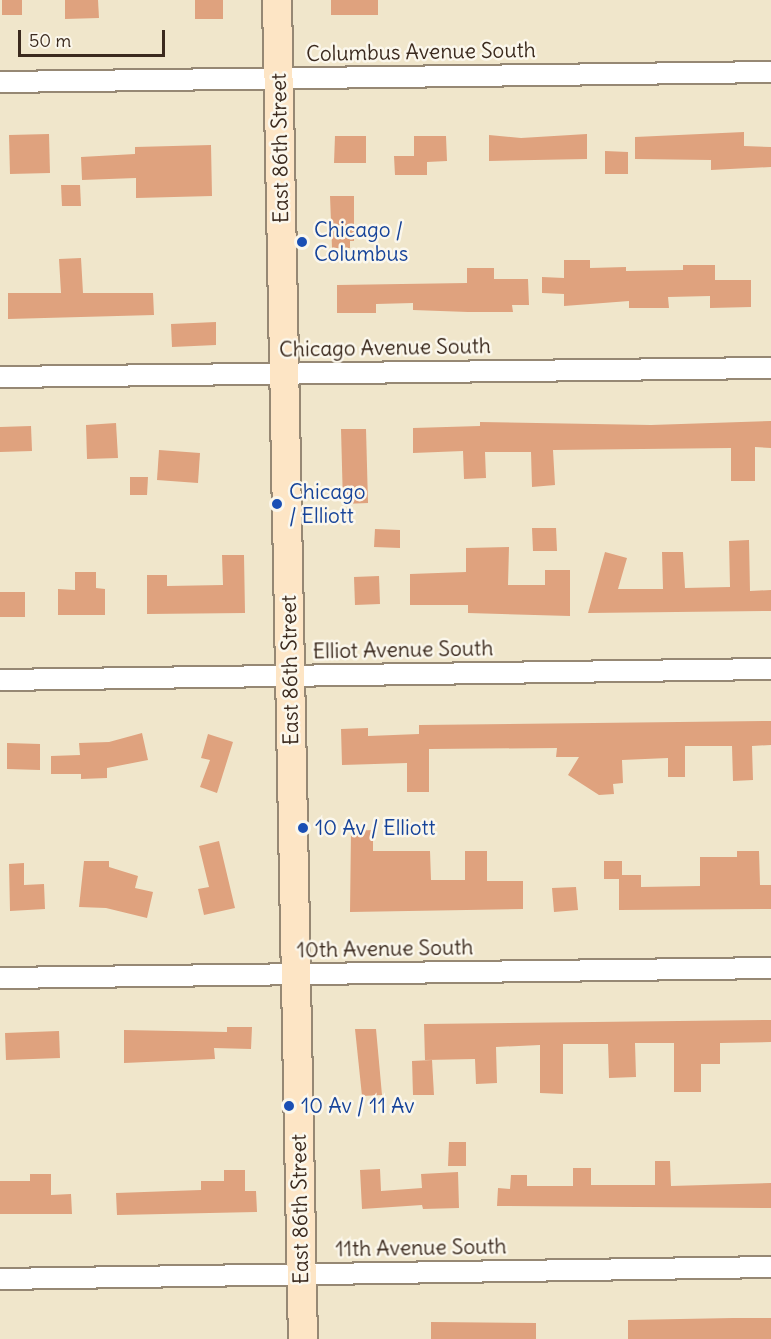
<!DOCTYPE html>
<html>
<head>
<meta charset="utf-8">
<style>
	body { margin:0 }
	#map { position:relative; width:771px; height:1339px; overflow:hidden; background:#f0e6cb; font-family:Delius,sans-serif }
	div>[style] { position:absolute }
	.building>* { inset:0; background:#dfa27e }
	.roads { filter:drop-shadow(2px 0 #968874) drop-shadow(-2px 0 #968874) drop-shadow(0 2px #968874) drop-shadow(0 -2px #968874) }
	.street>* { height:20px; margin:-10px; padding:0 10px; transform-origin:10px; border-radius:10px; background:#fff }
	.secondary>* { height:28px; margin:-14px; padding:0 14px; transform-origin:14px; border-radius:14px; background:#fde5c5 }
	.dots>* { width:16px; height:16px; translate:-50% -50%; box-sizing:border-box; border:3px solid #fbf7ec; border-radius:50% }
	span { translate:-50% -50%; white-space:nowrap; text-align:center; line-height:1.15; -webkit-text-stroke:5px #fbf7ec; paint-order:stroke }
	.street-label { font-size:21px; color:#3b2a1e }
	.transit-label { font-size:21px; color:#164399 }
	.left { translate:0 -50%; text-align:left }
	.scale { position:absolute; left:18px; top:30px; width:147px; height:27px; box-sizing:border-box; border:3px solid #3b2a1e; border-top:0; padding-left:8px; font-size:18px; line-height:21px; white-space:nowrap; color:#3b2a1e; -webkit-text-stroke:4px #fbf7ec; paint-order:stroke }
</style>
</head>
<body>
<div id="map">
	<div class="building">
		<i style="clip-path:polygon(2px 0,22px 0,22px 15px,2px 15px)"></i>
		<i style="clip-path:polygon(65px 0,98px 0,99px 18px,65px 19px)"></i>
		<i style="clip-path:polygon(195px 0,223px 0,223px 19px,195px 19px)"></i>
		<i style="clip-path:polygon(331px 0,378px 0,378px 15px,331px 15px)"></i>
		<i style="clip-path:polygon(744px 132px,744px 146px,771px 147px,771px 167px,711px 170px,711px 160px,635px 159px,635px 137px)"></i>
		<i style="clip-path:polygon(49px 134px,50px 173px,10px 174px,9px 135px)"></i>
		<i style="clip-path:polygon(587px 134px,587px 159px,489px 161px,489px 135px,521px 138px)"></i>
		<i style="clip-path:polygon(335px 136px,366px 136px,366px 163px,334px 163px)"></i>
		<i style="clip-path:polygon(414px 136px,446px 136px,447px 161px,427px 162px,427px 175px,395px 175px,394px 156px,414px 156px)"></i>
		<i style="clip-path:polygon(211px 145px,212px 196px,136px 198px,136px 178px,82px 180px,81px 157px,135px 154px,135px 147px)"></i>
		<i style="clip-path:polygon(605px 151px,628px 152px,628px 174px,605px 174px)"></i>
		<i style="clip-path:polygon(61px 185px,80px 185px,81px 206px,62px 206px)"></i>
		<i style="clip-path:polygon(330px 196px,354px 196px,354px 241px,350px 241px,350px 248px,332px 248px)"></i>
		<i style="clip-path:polygon(81px 258px,83px 293px,153px 293px,154px 315px,8px 319px,8px 293px,61px 293px,59px 259px)"></i>
		<i style="clip-path:polygon(564px 260px,590px 260px,590px 268px,626px 267px,626px 271px,683px 270px,683px 265px,715px 265px,715px 280px,751px 280px,751px 307px,710px 308px,710px 296px,668px 297px,669px 308px,629px 308px,629px 301px,564px 306px,564px 294px,542px 293px,542px 277px,564px 278px)"></i>
		<i style="clip-path:polygon(467px 268px,494px 268px,494px 279px,528px 279px,529px 305px,512px 305px,513px 312px,468px 312px,413px 310px,413px 303px,376px 304px,376px 313px,337px 313px,337px 285px,467px 283px)"></i>
		<i style="clip-path:polygon(216px 322px,216px 345px,172px 347px,171px 324px)"></i>
		<i style="clip-path:polygon(771px 421px,771px 448px,755px 447px,755px 481px,731px 481px,731px 448px,553px 450px,555px 485px,532px 487px,531px 452px,485px 452px,486px 478px,464px 479px,463px 451px,413px 453px,413px 428px,480px 426px,480px 422px,651px 425px)"></i>
		<i style="clip-path:polygon(116px 423px,118px 458px,87px 459px,86px 425px)"></i>
		<i style="clip-path:polygon(31px 426px,32px 451px,0 452px,0 427px)"></i>
		<i style="clip-path:polygon(341px 429px,366px 429px,368px 503px,343px 504px)"></i>
		<i style="clip-path:polygon(159px 450px,200px 453px,198px 483px,157px 480px)"></i>
		<i style="clip-path:polygon(130px 477px,148px 477px,147px 495px,130px 495px)"></i>
		<i style="clip-path:polygon(532px 528px,556px 528px,557px 551px,533px 551px)"></i>
		<i style="clip-path:polygon(375px 529px,400px 530px,400px 548px,374px 547px)"></i>
		<i style="clip-path:polygon(749px 540px,750px 591px,771px 590px,771px 611px,588px 613px,605px 552px,627px 558px,618px 589px,663px 589px,662px 552px,683px 552px,685px 588px,730px 587px,729px 541px)"></i>
		<i style="clip-path:polygon(509px 547px,508px 585px,545px 585px,545px 570px,570px 570px,570px 616px,468px 613px,468px 605px,410px 605px,410px 574px,466px 572px,466px 548px)"></i>
		<i style="clip-path:polygon(222px 555px,244px 555px,245px 613px,147px 614px,147px 575px,167px 575px,167px 586px,223px 585px)"></i>
		<i style="clip-path:polygon(75px 572px,96px 572px,96px 588px,105px 589px,105px 615px,58px 615px,58px 589px,75px 590px)"></i>
		<i style="clip-path:polygon(379px 576px,380px 604px,355px 605px,354px 577px)"></i>
		<i style="clip-path:polygon(0 592px,25px 592px,25px 617px,0 617px)"></i>
		<i style="clip-path:polygon(771px 721px,771px 745px,752px 746px,753px 780px,733px 781px,732px 746px,685px 746px,685px 777px,668px 777px,668px 758px,622px 760px,623px 783px,613px 784px,614px 794px,599px 795px,568px 775px,579px 757px,556px 757px,557px 748px,429px 749px,429px 792px,407px 792px,407px 763px,342px 765px,341px 729px,368px 728px,368px 736px,419px 734px,419px 725px)"></i>
		<i style="clip-path:polygon(142px 733px,148px 760px,107px 768px,107px 778px,81px 779px,81px 774px,51px 774px,51px 756px,80px 755px,79px 743px,109px 742px)"></i>
		<i style="clip-path:polygon(208px 734px,233px 742px,217px 793px,200px 787px,210px 760px,201px 758px)"></i>
		<i style="clip-path:polygon(7px 743px,40px 744px,40px 770px,7px 769px)"></i>
		<i style="clip-path:polygon(373px 830px,373px 851px,430px 851px,431px 880px,465px 880px,465px 851px,487px 851px,487px 881px,523px 881px,523px 909px,350px 912px,351px 831px)"></i>
		<i style="clip-path:polygon(219px 841px,235px 908px,204px 915px,198px 889px,209px 887px,199px 846px)"></i>
		<i style="clip-path:polygon(737px 851px,759px 851px,760px 885px,771px 885px,771px 909px,619px 910px,619px 879px,604px 879px,604px 861px,622px 861px,622px 875px,641px 875px,641px 887px,700px 886px,700px 857px,737px 857px)"></i>
		<i style="clip-path:polygon(84px 861px,109px 861px,109px 867px,138px 876px,135px 888px,153px 892px,147px 918px,106px 908px,79px 907px)"></i>
		<i style="clip-path:polygon(24px 863px,24px 885px,44px 884px,45px 909px,10px 911px,9px 864px)"></i>
		<i style="clip-path:polygon(576px 887px,578px 910px,554px 912px,552px 888px)"></i>
		<i style="clip-path:polygon(771px 1020px,771px 1042px,720px 1043px,720px 1064px,701px 1064px,701px 1092px,674px 1092px,674px 1043px,635px 1043px,636px 1077px,609px 1078px,608px 1044px,563px 1044px,563px 1094px,540px 1093px,540px 1045px,496px 1047px,497px 1083px,476px 1084px,475px 1059px,425px 1060px,424px 1024px)"></i>
		<i style="clip-path:polygon(227px 1027px,252px 1027px,251px 1049px,214px 1048px,215px 1059px,124px 1063px,124px 1030px,227px 1032px)"></i>
		<i style="clip-path:polygon(355px 1029px,376px 1029px,382px 1095px,362px 1096px)"></i>
		<i style="clip-path:polygon(59px 1031px,60px 1058px,6px 1060px,5px 1033px)"></i>
		<i style="clip-path:polygon(432px 1060px,434px 1095px,413px 1095px,412px 1061px)"></i>
		<i style="clip-path:polygon(449px 1142px,466px 1142px,466px 1166px,448px 1166px)"></i>
		<i style="clip-path:polygon(655px 1161px,670px 1161px,671px 1186px,771px 1183px,771px 1208px,497px 1206px,498px 1188px,510px 1189px,511px 1175px,527px 1175px,527px 1186px,573px 1186px,573px 1168px,591px 1168px,591px 1185px,655px 1185px)"></i>
		<i style="clip-path:polygon(380px 1169px,381px 1191px,422px 1188px,421px 1174px,458px 1172px,459px 1208px,423px 1209px,422px 1205px,362px 1209px,360px 1170px)"></i>
		<i style="clip-path:polygon(224px 1170px,245px 1170px,245px 1191px,256px 1191px,257px 1212px,117px 1215px,116px 1193px,201px 1190px,201px 1181px,224px 1181px)"></i>
		<i style="clip-path:polygon(30px 1174px,51px 1174px,51px 1195px,71px 1194px,72px 1214px,0 1214px,0 1181px,30px 1181px)"></i>
		<i style="clip-path:polygon(733px 1318px,771px 1318px,771px 1339px,628px 1339px,628px 1320px)"></i>
		<i style="clip-path:polygon(431px 1322px,536px 1323px,536px 1339px,431px 1339px)"></i>
	</div>
	<div class="roads">
		<div class="street">
			<i style="left:0;top:82px;width:771px;rotate:-0.74deg"></i>
			<i style="left:0;top:377px;width:771px;rotate:-0.67deg"></i>
			<i style="left:0;top:680px;width:771px;rotate:-0.82deg"></i>
			<i style="left:0;top:978px;width:771px;rotate:-0.74deg"></i>
			<i style="left:0;top:1279px;width:771px;rotate:-0.89deg"></i>
		</div>
		<div class="secondary">
			<i style="left:277px;top:0;width:1339px;rotate:88.89deg"></i>
		</div>
	</div>
	<div class="dots">
		<i style="left:302px;top:242px;background:#1a4fb4"></i>
		<i style="left:277px;top:504px;background:#1a4fb4"></i>
		<i style="left:303px;top:828px;background:#1a4fb4"></i>
		<i style="left:289px;top:1106px;background:#1a4fb4"></i>
	</div>
	<div class="street-label">
		<span style="left:421px;top:52px;rotate:-1deg">Columbus Avenue South</span>
		<span style="left:280px;top:148px;rotate:-91deg">East 86th Street</span>
		<span style="left:385px;top:348px;rotate:-1deg">Chicago Avenue South</span>
		<span style="left:403px;top:650px;rotate:-1deg">Elliot Avenue South</span>
		<span style="left:290px;top:670px;rotate:-91deg">East 86th Street</span>
		<span style="left:385px;top:949px;rotate:-1deg">10th Avenue South</span>
		<span style="left:300px;top:1209px;rotate:-91deg">East 86th Street</span>
		<span style="left:421px;top:1248px;rotate:-1deg">11th Avenue South</span>
	</div>
	<div class="transit-label">
		<span class="left" style="left:314px;top:242px">Chicago /<br>Columbus</span>
		<span class="left" style="left:289px;top:504px">Chicago<br>/ Elliott</span>
		<span class="left" style="left:315px;top:828px">10 Av / Elliott</span>
		<span class="left" style="left:301px;top:1106px">10 Av / 11 Av</span>
	</div>
	<div class="scale">50 m</div>
</div>
</body>
</html>
